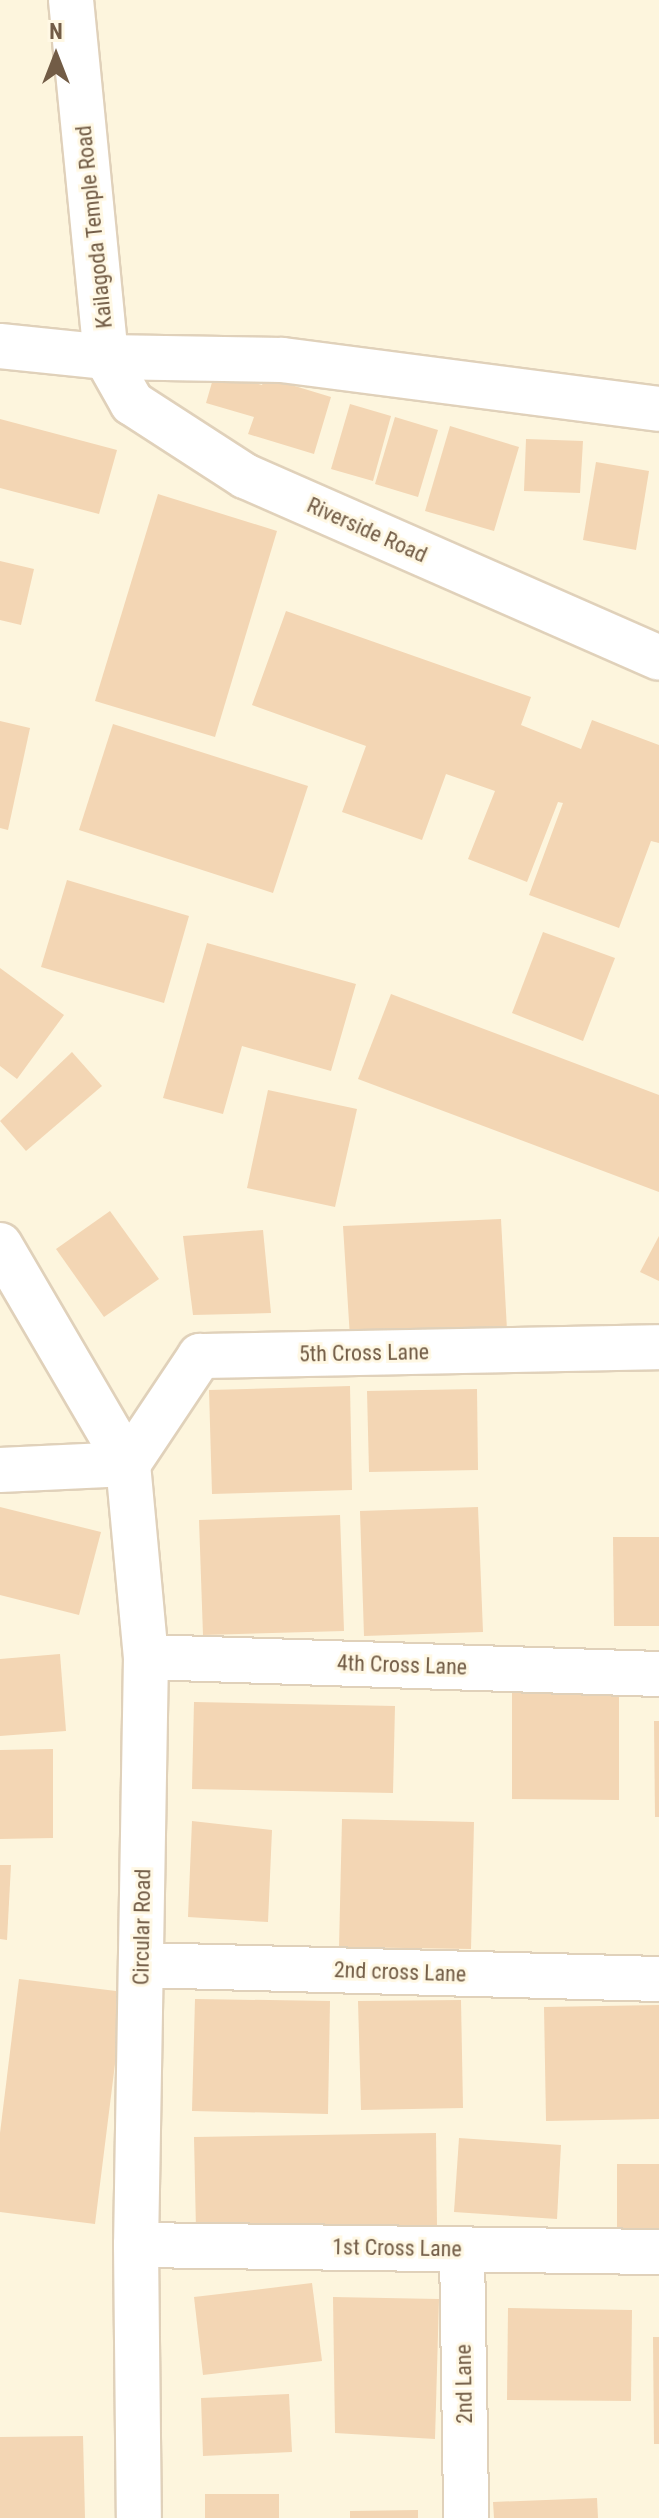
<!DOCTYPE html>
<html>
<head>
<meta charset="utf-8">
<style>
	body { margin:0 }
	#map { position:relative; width:659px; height:2518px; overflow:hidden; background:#fdf5dd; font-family:"Roboto Condensed",sans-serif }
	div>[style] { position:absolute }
	.building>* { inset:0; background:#f3d6b4 }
	.roads { filter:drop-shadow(2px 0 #e0d1ba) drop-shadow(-2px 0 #e0d1ba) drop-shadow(0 2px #e0d1ba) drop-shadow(0 -2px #e0d1ba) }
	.minor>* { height:44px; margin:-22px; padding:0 22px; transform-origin:22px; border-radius:22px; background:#fff }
	.tertiary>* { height:44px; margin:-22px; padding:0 22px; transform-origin:22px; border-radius:22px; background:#fff }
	span { translate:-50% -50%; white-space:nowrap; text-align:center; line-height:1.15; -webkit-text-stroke:6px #fff8e4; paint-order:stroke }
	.street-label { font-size:22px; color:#725c46 }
	.north { position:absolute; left:16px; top:16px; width:80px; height:80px; -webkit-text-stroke:6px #fff8e4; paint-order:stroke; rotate:0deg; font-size:22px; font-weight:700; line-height:32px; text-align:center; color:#725c46 }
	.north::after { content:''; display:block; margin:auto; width:28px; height:36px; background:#725c46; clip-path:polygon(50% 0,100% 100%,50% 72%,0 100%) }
</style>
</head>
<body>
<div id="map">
	<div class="building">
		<i style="clip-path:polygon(215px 372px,262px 385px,265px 377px,331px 397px,314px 454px,248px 434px,254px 417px,206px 403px)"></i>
		<i style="clip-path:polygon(350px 404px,391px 416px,373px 481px,331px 469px)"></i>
		<i style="clip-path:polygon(395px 417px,438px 430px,418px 497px,375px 484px)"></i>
		<i style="clip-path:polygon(0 419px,117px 450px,99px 514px,0 488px)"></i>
		<i style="clip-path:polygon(450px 426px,519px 447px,494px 531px,425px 511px)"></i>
		<i style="clip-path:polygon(526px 439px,583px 441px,580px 493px,524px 491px)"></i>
		<i style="clip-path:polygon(596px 462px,649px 471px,636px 550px,583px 540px)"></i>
		<i style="clip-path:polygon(158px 494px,277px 531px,215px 737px,95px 701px)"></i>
		<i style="clip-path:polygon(0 561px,34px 569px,21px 625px,0 620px)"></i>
		<i style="clip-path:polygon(286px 611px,531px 697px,521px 725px,581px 749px,592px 720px,659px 745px,659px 843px,651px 841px,619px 928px,529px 895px,563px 803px,558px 802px,527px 882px,468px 859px,495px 791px,446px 774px,422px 840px,342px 812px,366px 746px,252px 705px)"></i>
		<i style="clip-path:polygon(0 721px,30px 728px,8px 830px,0 828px)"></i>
		<i style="clip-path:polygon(113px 724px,308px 786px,273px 893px,79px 830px)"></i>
		<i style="clip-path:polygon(67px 880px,189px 916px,164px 1003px,41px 967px)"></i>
		<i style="clip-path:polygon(543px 932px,615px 958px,583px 1041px,512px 1013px)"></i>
		<i style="clip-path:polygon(207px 943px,356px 984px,331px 1071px,242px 1046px,223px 1114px,163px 1098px)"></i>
		<i style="clip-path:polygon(0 968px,64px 1015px,17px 1079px,0 1066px)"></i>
		<i style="clip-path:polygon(391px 994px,659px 1095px,659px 1192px,358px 1079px)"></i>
		<i style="clip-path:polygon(72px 1052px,102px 1086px,26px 1151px,0 1121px)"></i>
		<i style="clip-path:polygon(268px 1090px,357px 1109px,335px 1207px,247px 1188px)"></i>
		<i style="clip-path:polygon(110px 1211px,159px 1279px,104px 1317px,56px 1249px)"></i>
		<i style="clip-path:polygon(501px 1219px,507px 1330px,350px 1338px,343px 1226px)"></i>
		<i style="clip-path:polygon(263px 1230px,271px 1313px,193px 1315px,183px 1236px)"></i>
		<i style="clip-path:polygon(659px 1236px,659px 1281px,640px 1272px)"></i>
		<i style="clip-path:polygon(350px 1386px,352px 1490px,212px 1494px,209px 1390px)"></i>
		<i style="clip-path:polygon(477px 1389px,478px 1470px,369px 1472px,367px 1391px)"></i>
		<i style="clip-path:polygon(0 1507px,101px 1532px,79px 1615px,0 1595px)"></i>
		<i style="clip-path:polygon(478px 1507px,483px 1632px,364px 1636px,360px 1511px)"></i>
		<i style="clip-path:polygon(340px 1515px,344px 1631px,203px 1635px,199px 1520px)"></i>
		<i style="clip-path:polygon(613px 1537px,659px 1537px,659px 1626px,614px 1626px)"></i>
		<i style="clip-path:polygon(60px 1654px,66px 1731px,0 1736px,0 1659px)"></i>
		<i style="clip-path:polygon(512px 1690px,619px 1690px,619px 1800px,512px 1799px)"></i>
		<i style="clip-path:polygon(194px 1702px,395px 1706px,393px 1793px,192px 1789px)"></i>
		<i style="clip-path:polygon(654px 1721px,659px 1721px,659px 1817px,655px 1817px)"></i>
		<i style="clip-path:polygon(53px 1749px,53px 1838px,0 1839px,0 1750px)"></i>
		<i style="clip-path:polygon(342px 1819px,474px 1822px,471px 1949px,339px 1947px)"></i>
		<i style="clip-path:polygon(192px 1821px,272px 1830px,268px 1922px,188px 1917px)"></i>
		<i style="clip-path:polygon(0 1865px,11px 1865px,7px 1940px,0 1939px)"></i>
		<i style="clip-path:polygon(19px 1979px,124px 1992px,95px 2224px,0 2212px,0 2133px)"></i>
		<i style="clip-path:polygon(195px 1999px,330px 2001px,328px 2114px,192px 2111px)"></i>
		<i style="clip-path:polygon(461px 2000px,463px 2108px,361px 2110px,358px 2001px)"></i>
		<i style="clip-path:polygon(659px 2005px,659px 2119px,546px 2121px,544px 2007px)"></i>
		<i style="clip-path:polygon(436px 2133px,437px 2226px,196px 2230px,194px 2137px)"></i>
		<i style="clip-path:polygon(459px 2138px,561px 2145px,557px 2219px,454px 2212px)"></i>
		<i style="clip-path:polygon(617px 2164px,659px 2164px,659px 2235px,617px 2235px)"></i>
		<i style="clip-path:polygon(312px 2283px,322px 2361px,203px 2375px,194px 2297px)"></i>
		<i style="clip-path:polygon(333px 2297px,439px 2299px,435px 2439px,335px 2433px)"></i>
		<i style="clip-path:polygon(508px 2308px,632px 2310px,631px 2401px,507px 2400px)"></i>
		<i style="clip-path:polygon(653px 2337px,659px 2337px,659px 2444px,654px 2444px)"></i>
		<i style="clip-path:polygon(289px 2394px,292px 2452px,203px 2456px,201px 2398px)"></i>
		<i style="clip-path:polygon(83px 2436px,85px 2518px,0 2518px,0 2437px)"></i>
		<i style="clip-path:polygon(205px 2494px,279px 2494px,279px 2518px,205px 2518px)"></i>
		<i style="clip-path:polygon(597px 2498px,598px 2518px,494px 2518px,493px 2502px)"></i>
		<i style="clip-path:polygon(418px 2510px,418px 2518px,350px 2518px,350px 2511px)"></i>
	</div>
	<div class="roads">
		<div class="minor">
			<i style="left:0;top:346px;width:107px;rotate:5.9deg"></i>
			<i style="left:106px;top:357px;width:176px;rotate:1deg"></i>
			<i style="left:282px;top:360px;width:380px;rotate:7.4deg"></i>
			<i style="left:0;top:1245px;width:254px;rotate:59.7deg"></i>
			<i style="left:128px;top:1464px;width:130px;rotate:-56.3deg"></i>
			<i style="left:200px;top:1356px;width:459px;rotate:-1.1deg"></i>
			<i style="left:0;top:1470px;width:128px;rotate:-2.7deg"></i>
			<i style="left:128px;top:1464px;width:194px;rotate:84.7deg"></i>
			<i style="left:146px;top:1657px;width:588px;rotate:90.97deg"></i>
			<i style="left:136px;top:2245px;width:273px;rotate:89.4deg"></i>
			<i style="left:146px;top:1657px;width:513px;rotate:1.9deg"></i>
			<i style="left:142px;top:1965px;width:517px;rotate:1.55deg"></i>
			<i style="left:136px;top:2245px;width:523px;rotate:0.77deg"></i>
			<i style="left:462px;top:2250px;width:268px;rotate:89.1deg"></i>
		</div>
		<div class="tertiary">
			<i style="left:71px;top:0;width:359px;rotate:84.4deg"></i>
			<i style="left:106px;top:357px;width:53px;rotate:60.5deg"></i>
			<i style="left:132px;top:403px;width:135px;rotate:32.9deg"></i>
			<i style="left:245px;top:476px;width:452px;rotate:23.7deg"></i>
		</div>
	</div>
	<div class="street-label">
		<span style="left:94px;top:227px;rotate:-96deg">Kailagoda Temple Road</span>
		<span style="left:367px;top:530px;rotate:24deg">Riverside Road</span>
		<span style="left:364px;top:1353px;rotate:-1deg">5th Cross Lane</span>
		<span style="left:402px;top:1665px;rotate:2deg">4th Cross Lane</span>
		<span style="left:142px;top:1927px;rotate:-89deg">Circular Road</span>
		<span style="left:400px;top:1972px;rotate:2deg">2nd cross Lane</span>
		<span style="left:397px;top:2248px;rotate:1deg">1st Cross Lane</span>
		<span style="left:464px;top:2384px;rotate:-91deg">2nd Lane</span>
	</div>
	<div class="north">N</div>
</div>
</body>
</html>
